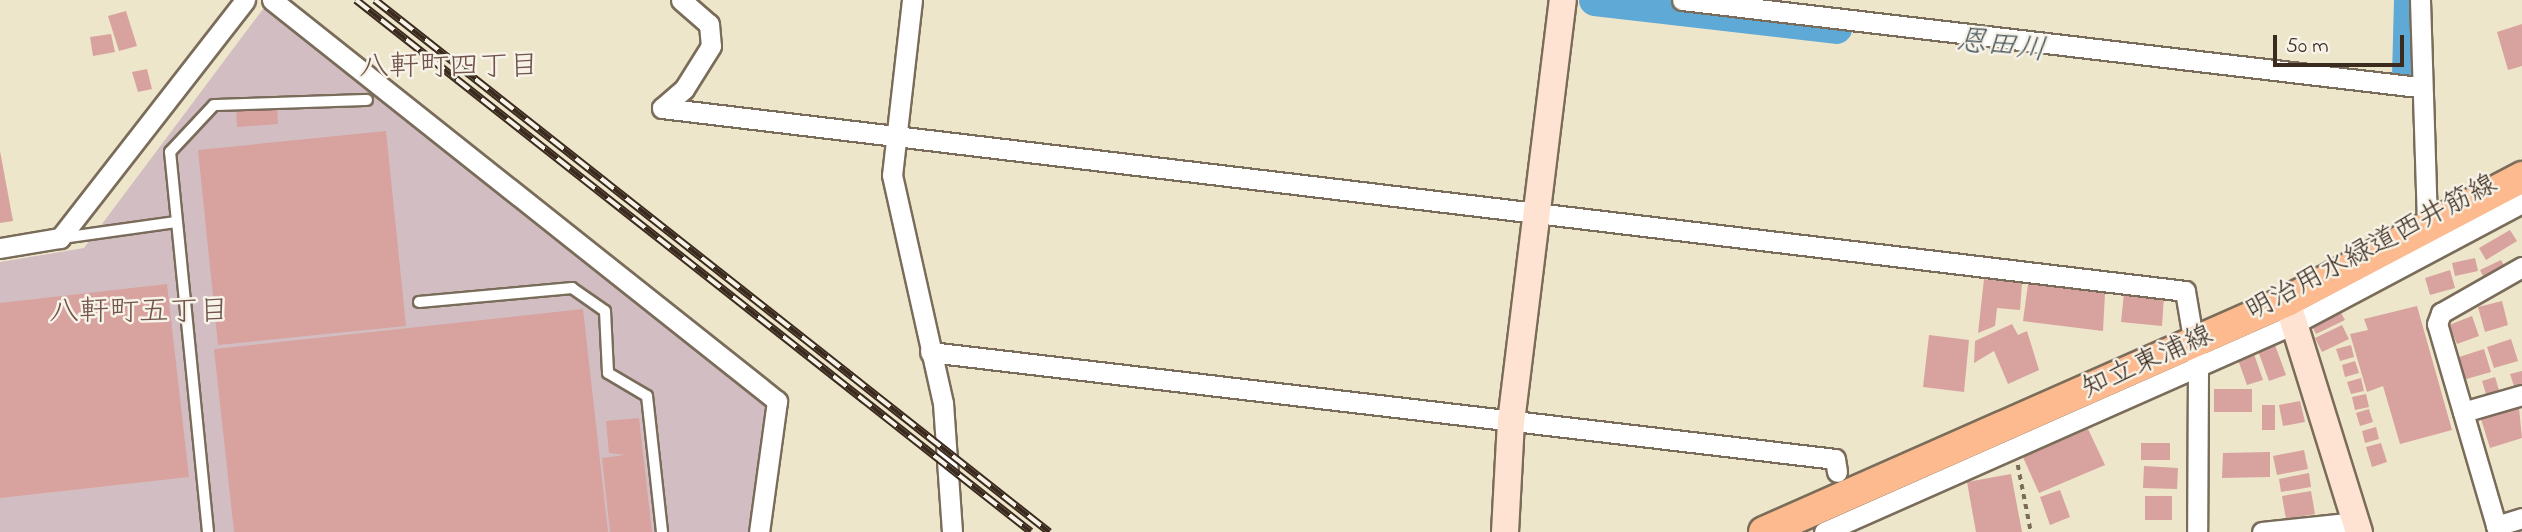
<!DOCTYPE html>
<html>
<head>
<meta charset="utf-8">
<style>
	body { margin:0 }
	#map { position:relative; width:2522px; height:532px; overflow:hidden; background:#eee6ca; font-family:"Indie Flower","Klee One",sans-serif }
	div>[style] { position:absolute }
	.industrial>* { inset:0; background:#d2bec2 }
	.river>* { height:32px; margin:-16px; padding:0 16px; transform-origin:16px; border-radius:16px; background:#5ea9d6 }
	.building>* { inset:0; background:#d8a29e }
	.path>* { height:3.5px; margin-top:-1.75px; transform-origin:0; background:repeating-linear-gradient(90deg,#7a6c5a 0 5px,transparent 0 10px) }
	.roads { filter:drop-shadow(2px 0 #7a6c5a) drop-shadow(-2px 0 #7a6c5a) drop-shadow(0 2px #7a6c5a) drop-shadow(0 -2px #7a6c5a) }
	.lane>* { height:10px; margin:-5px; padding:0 5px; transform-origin:5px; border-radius:5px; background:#fff }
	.street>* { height:19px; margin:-9.5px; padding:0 9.5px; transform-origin:9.5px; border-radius:9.5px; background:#fff }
	.secondary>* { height:26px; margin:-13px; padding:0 13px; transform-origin:13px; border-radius:13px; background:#fee3d2 }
	.primary>* { height:30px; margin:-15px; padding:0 15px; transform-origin:15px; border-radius:15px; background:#fcba8e }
	.rail>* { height:8px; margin-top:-4px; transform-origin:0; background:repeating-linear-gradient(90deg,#f7f3e8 0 16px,#3b2a1e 0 32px); box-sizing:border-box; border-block:2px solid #3b2a1e }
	span { translate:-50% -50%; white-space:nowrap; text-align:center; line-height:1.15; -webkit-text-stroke:5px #f7f3e8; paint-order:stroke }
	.street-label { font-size:28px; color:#3b2a1e }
	.water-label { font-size:30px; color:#47565e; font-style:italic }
	.neighbourhood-label { font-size:30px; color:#72544b }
	.scale { position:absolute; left:2273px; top:35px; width:131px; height:32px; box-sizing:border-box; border:4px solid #3b2a1e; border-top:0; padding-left:9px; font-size:21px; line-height:24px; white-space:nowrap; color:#3b2a1e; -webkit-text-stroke:5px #f7f3e8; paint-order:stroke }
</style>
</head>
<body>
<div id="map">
	<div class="industrial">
		<i style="clip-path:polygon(266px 5px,764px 402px,769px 432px,754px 532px,0 532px,0 262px,84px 248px)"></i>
	</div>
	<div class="river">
		<i style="left:1595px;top:0;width:243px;rotate:6.6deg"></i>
		<i style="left:2408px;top:77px;width:77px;rotate:-88.5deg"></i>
	</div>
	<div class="building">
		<i style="clip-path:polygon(126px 11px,137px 46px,119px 51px,108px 16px)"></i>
		<i style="clip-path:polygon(2522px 24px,2522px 66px,2508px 70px,2497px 32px)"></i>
		<i style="clip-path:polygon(111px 34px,115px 52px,93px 56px,90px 37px)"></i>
		<i style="clip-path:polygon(147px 69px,152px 89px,138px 92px,132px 72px)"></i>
		<i style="clip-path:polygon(277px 108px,278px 124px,237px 127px,236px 110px)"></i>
		<i style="clip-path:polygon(386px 131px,406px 326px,218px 345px,198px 150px)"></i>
		<i style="clip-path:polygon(0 151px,13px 221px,0 223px)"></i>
		<i style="clip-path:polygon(2510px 230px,2517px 241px,2486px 260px,2479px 248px)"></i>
		<i style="clip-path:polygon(2475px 258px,2478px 271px,2455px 276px,2452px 263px)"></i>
		<i style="clip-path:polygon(2501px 260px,2508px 273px,2487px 284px,2480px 270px)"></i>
		<i style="clip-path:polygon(2450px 270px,2455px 288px,2430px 295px,2425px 278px)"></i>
		<i style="clip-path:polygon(1984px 279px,2022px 283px,2020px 310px,1997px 308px,1995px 326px,1978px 333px)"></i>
		<i style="clip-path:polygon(167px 284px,189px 477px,0 498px,0 303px)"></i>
		<i style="clip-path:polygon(2028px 284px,2105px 293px,2103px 331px,2023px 321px)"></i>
		<i style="clip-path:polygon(2124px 293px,2164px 296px,2162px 326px,2121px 322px)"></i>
		<i style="clip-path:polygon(2502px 301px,2508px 325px,2485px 332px,2478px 307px)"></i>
		<i style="clip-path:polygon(2417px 306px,2452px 430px,2400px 444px,2383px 386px,2367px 392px,2350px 334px,2368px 330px,2364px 319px)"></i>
		<i style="clip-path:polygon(583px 309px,608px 532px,234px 532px,214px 349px)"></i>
		<i style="clip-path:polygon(2340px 311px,2345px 320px,2316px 334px,2312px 326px)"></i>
		<i style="clip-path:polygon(2472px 316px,2479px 336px,2457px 344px,2449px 325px)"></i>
		<i style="clip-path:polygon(2012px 324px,2018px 335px,2027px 331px,2039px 370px,2008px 384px,1994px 351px,1974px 363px,1975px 341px)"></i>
		<i style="clip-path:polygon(2342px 325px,2349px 339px,2322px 352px,2315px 338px)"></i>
		<i style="clip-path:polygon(1929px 335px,1969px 340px,1964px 392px,1923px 387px)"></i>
		<i style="clip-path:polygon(2511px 339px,2518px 361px,2494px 368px,2487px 347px)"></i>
		<i style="clip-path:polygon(2275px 345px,2286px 375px,2269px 381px,2258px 351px)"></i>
		<i style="clip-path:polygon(2351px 345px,2354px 357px,2340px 361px,2336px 349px)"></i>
		<i style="clip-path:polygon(2484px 349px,2491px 372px,2463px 380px,2456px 358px)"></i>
		<i style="clip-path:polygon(2254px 354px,2263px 380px,2247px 385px,2238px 360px)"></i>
		<i style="clip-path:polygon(2355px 361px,2359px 373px,2345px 377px,2342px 365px)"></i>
		<i style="clip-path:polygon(2522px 371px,2522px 384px,2514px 386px,2510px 374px)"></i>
		<i style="clip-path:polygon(2495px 377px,2499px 390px,2486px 394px,2482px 381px)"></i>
		<i style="clip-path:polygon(2361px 378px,2364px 391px,2351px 394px,2347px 382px)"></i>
		<i style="clip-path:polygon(2214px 389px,2252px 389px,2252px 412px,2214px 412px)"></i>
		<i style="clip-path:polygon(2366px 394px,2369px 407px,2355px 410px,2352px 397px)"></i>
		<i style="clip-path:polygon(2300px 401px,2305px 422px,2283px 426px,2279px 405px)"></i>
		<i style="clip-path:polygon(2262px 405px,2275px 405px,2275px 430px,2262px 430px)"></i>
		<i style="clip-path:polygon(2519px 408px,2522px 438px,2490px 448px,2481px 419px)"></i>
		<i style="clip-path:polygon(2369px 409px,2373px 422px,2360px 426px,2356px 413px)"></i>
		<i style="clip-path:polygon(639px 418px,652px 532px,610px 532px,602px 458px,625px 455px,609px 453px,606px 421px)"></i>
		<i style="clip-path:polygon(2376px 427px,2379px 439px,2365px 443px,2362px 431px)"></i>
		<i style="clip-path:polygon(2088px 429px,2105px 465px,2039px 493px,2023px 457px)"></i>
		<i style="clip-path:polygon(2141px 443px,2170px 443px,2170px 460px,2141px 460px)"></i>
		<i style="clip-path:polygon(2381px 443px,2387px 462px,2372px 467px,2366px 447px)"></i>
		<i style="clip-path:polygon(2304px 450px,2308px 469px,2277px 475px,2273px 456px)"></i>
		<i style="clip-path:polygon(2270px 452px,2270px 477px,2222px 478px,2223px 453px)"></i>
		<i style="clip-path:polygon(2144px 466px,2178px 468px,2177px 489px,2143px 488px)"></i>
		<i style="clip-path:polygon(2309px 473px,2311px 487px,2281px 492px,2279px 479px)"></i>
		<i style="clip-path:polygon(2011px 474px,2022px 532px,1976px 532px,1967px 482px)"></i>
		<i style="clip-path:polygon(2060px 490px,2070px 517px,2050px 525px,2040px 497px)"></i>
		<i style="clip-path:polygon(2311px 491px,2315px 514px,2286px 519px,2282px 496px)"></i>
		<i style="clip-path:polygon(2145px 496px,2172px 496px,2172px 520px,2145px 520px)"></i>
	</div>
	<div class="path">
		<i style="left:2018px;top:465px;width:68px;rotate:79deg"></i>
	</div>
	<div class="roads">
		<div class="lane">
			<i style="left:62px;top:238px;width:115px;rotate:-8deg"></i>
			<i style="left:419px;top:302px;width:154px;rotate:-5.2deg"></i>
			<i style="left:572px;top:288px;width:40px;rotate:34.9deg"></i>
			<i style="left:605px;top:311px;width:62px;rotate:87.2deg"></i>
			<i style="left:608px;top:373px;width:45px;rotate:30.5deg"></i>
			<i style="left:647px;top:396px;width:137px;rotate:83.7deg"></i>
			<i style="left:208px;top:532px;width:382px;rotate:-95.7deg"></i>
			<i style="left:170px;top:152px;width:64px;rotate:-46.9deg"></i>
			<i style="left:214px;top:105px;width:153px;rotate:-1.9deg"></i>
		</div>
		<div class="street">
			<i style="left:272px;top:0;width:645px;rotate:38.45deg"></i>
			<i style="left:777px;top:401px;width:132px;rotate:97.8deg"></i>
			<i style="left:681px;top:0;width:37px;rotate:41deg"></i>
			<i style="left:709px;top:24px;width:22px;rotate:85deg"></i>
			<i style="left:711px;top:46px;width:51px;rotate:122.1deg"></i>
			<i style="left:684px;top:89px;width:29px;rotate:139deg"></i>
			<i style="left:662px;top:108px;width:1534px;rotate:6.85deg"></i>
			<i style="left:2185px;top:291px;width:78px;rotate:80.4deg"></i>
			<i style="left:2198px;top:368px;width:164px;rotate:90.3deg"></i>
			<i style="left:912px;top:0;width:176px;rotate:96.5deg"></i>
			<i style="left:892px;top:175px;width:234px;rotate:77.4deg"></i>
			<i style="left:943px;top:403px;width:129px;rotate:86deg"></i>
			<i style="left:1682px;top:0;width:741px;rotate:6.74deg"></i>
			<i style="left:2420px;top:0;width:229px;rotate:88.2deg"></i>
			<i style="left:0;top:248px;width:61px;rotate:-9.5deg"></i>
			<i style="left:60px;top:238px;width:301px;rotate:-52.1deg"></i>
			<i style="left:930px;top:352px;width:911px;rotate:6.74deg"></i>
			<i style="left:1835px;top:459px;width:13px;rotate:81deg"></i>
			<i style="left:2463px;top:412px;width:61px;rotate:-16.1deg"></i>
			<i style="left:2496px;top:526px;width:27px;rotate:-17deg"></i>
			<i style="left:1824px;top:532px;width:516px;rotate:-23.88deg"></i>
			<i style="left:2296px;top:323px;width:256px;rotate:-28deg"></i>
			<i style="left:2262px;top:532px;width:95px;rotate:-6.1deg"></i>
			<i style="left:2498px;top:532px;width:217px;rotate:-106.3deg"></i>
			<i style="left:2437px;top:324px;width:12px;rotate:-70deg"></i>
			<i style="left:2441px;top:313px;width:93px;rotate:-29.6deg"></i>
		</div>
		<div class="secondary">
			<i style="left:2287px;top:301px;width:242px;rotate:72.7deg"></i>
			<i style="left:1505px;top:532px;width:110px;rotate:-86.9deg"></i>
			<i style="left:1511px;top:422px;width:425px;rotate:-83deg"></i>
		</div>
		<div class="primary">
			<i style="left:1764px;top:532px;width:572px;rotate:-23.83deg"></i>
			<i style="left:2287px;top:301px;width:266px;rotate:-27.8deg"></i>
		</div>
	</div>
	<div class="rail">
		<i style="left:356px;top:0;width:859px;rotate:38.24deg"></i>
		<i style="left:375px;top:0;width:859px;rotate:38.28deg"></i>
	</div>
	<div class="street-label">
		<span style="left:2372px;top:249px;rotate:-28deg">明治用水緑道西井筋線</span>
		<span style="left:2148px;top:363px;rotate:-24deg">知立東浦線</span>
	</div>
	<div class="water-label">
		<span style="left:2001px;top:47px;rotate:7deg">恩田川</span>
	</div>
	<div class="neighbourhood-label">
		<span style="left:449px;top:68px">八軒町四丁目</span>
		<span style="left:139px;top:313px">八軒町五丁目</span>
	</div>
	<div class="scale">50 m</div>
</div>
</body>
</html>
